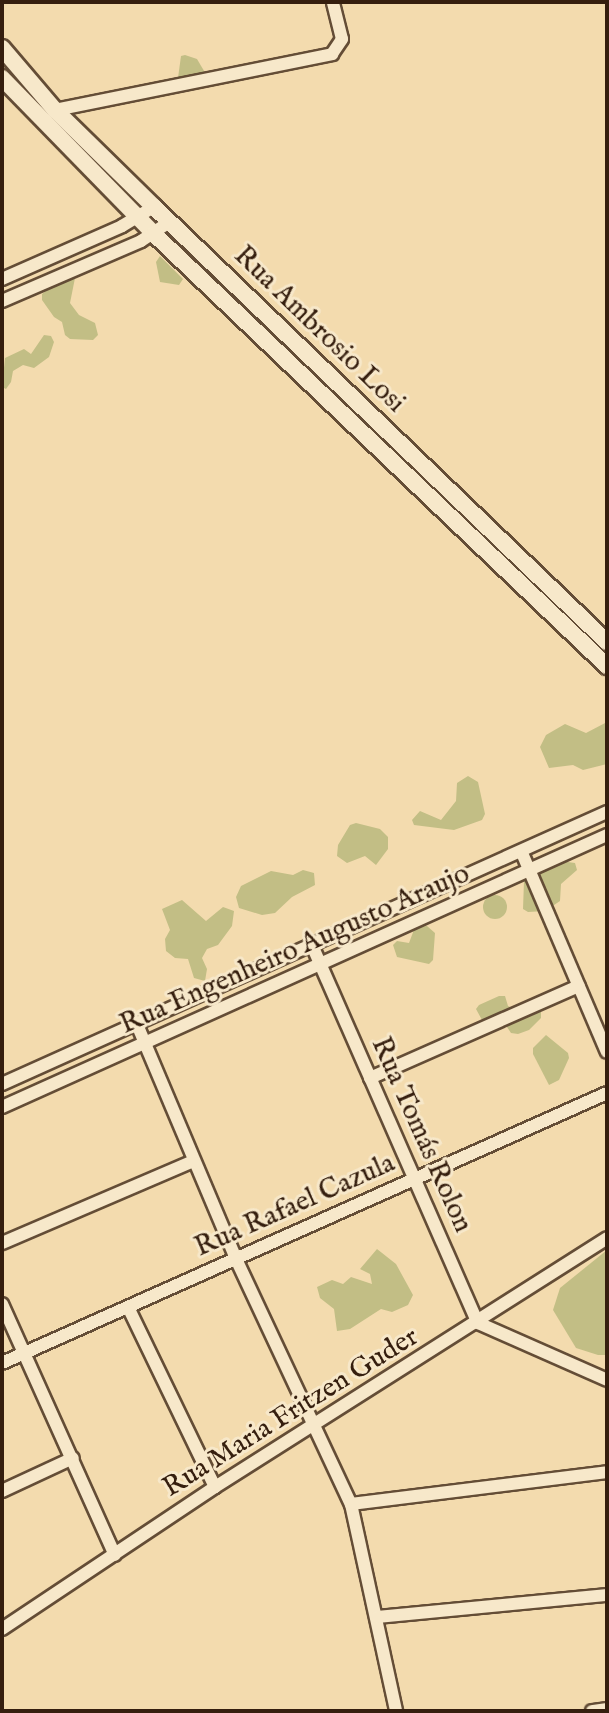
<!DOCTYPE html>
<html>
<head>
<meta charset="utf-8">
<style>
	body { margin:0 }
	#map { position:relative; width:609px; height:1713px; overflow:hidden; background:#f3dbae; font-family:"IM FELL English",serif }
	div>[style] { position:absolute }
	.green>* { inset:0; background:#c2be85 }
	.round { border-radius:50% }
	.roads { filter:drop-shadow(2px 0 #644d36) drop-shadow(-2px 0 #644d36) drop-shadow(0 2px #644d36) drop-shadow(0 -2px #644d36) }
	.minor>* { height:12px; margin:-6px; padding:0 6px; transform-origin:6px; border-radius:6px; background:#f7e8ca }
	.tertiary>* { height:16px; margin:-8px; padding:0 8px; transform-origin:8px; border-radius:8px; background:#f7e8ca }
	span { translate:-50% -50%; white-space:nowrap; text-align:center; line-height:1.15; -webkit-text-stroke:6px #f7e8ca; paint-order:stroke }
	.street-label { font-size:28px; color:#351e0e }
	.frame { position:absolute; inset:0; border:4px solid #351e0e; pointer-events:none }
</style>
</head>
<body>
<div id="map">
	<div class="green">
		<i style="clip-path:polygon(185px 55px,197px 59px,207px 76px,184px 83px,178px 78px,181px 56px)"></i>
		<i style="clip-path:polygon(160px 256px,183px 279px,179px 285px,160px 282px,156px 262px)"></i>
		<i style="clip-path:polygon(69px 273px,75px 278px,70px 303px,79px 315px,95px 323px,98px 335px,93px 340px,70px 339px,65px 335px,62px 322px,54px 317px,42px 300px,42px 294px)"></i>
		<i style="clip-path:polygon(44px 335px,51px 336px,54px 342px,49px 357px,34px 368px,23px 365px,13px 371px,11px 382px,6px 389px,2px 387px,5px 358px,24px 349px,31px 354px)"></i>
		<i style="clip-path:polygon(607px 722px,607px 764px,583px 770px,573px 765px,549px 768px,540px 747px,546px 735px,565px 724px,586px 733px)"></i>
		<i style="clip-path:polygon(468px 776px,478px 782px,485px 814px,482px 820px,454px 830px,414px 825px,412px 820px,420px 811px,441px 820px,456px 801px,457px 783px)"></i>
		<i style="clip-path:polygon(356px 823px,380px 829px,388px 837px,388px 849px,376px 865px,365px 856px,347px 863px,337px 856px,338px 845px,350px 825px)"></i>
		<i style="clip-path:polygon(561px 861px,575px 863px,577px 870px,561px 884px,560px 901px,545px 911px,528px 912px,523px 909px,524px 881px)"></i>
		<i style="clip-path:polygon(303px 870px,314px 873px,315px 885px,292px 897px,275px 913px,262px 915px,239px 908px,236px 897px,241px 886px,271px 871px,293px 875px)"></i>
		<i class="round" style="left:483px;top:895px;width:24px;height:24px"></i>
		<i style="clip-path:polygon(182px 900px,206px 921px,223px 907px,234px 911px,232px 926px,218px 945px,207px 949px,202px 958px,207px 969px,205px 981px,194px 978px,188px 959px,175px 958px,166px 951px,165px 939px,170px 930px,162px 909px)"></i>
		<i style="clip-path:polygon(427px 926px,435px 933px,433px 960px,429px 964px,397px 957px,393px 945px,397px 941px,409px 943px,415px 927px)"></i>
		<i style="clip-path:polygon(499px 996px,505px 996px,508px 1006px,516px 1010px,541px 998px,541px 1018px,529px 1030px,518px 1034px,511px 1033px,505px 1024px,482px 1020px,476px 1009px,479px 1005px)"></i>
		<i style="clip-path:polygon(546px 1035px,568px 1053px,569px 1058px,559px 1080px,549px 1085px,533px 1054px,533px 1048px)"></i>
		<i style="clip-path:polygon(377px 1249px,396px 1264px,413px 1295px,408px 1305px,392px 1312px,381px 1309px,350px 1329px,337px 1331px,334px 1309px,320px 1298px,317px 1287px,332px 1280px,343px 1284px,351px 1277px,372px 1284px,370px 1274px,360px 1269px)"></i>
		<i style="clip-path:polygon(607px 1250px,607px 1355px,598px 1355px,576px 1348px,553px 1310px,560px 1288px)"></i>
	</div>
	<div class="roads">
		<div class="minor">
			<i style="left:55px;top:110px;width:283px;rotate:-11.4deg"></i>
			<i style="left:332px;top:54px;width:18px;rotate:-56deg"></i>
			<i style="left:342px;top:39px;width:38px;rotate:-104deg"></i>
			<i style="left:2px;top:279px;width:131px;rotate:-23.8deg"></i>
			<i style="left:122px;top:226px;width:37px;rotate:-31deg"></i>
			<i style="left:2px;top:301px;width:151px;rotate:-23.3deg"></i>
			<i style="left:141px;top:241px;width:34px;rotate:-34deg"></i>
			<i style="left:522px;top:853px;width:216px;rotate:66.9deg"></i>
			<i style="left:311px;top:943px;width:415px;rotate:66.3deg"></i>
			<i style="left:478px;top:1323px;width:141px;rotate:23.8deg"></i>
			<i style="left:136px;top:1022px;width:257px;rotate:67.1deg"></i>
			<i style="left:236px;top:1259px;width:271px;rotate:64.9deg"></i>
			<i style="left:351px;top:1504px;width:212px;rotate:77.7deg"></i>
			<i style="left:370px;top:1078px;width:228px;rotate:-23.8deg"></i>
			<i style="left:2px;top:1084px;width:663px;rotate:-24.21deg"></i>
			<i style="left:2px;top:1107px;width:663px;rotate:-24.21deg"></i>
			<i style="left:2px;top:1243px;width:208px;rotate:-23.2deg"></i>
			<i style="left:2px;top:1304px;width:275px;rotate:65.8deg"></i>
			<i style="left:128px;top:1307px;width:200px;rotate:64.2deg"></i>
			<i style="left:2px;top:1363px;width:663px;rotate:-24.05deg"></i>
			<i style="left:2px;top:1491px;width:78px;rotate:-24.9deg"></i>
			<i style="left:351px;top:1504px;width:258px;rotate:-7.1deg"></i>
			<i style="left:378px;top:1617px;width:230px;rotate:-5.5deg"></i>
			<i style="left:2px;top:1629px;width:256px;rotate:-33.7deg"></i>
			<i style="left:215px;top:1487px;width:464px;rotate:-32.4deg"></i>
			<i style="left:592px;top:1711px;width:15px;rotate:-8deg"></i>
		</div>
		<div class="tertiary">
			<i style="left:2px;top:48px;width:82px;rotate:49.5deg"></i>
			<i style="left:55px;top:110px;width:139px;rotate:44.4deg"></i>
			<i style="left:154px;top:207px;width:628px;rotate:43.84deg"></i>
			<i style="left:2px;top:78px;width:218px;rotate:45.7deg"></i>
			<i style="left:154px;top:234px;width:626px;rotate:43.64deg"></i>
		</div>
	</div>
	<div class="street-label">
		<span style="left:319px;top:330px;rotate:44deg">Rua Ambrosio Losi</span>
		<span style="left:295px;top:950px;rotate:-24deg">Rua Engenheiro Augusto Araujo</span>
		<span style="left:421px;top:1135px;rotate:66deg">Rua Tomás Rolon</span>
		<span style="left:295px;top:1206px;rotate:-24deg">Rua Rafael Cazula</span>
		<span style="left:291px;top:1413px;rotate:-32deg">Rua Maria Fritzen Guder</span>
	</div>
	<div class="frame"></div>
</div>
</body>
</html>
